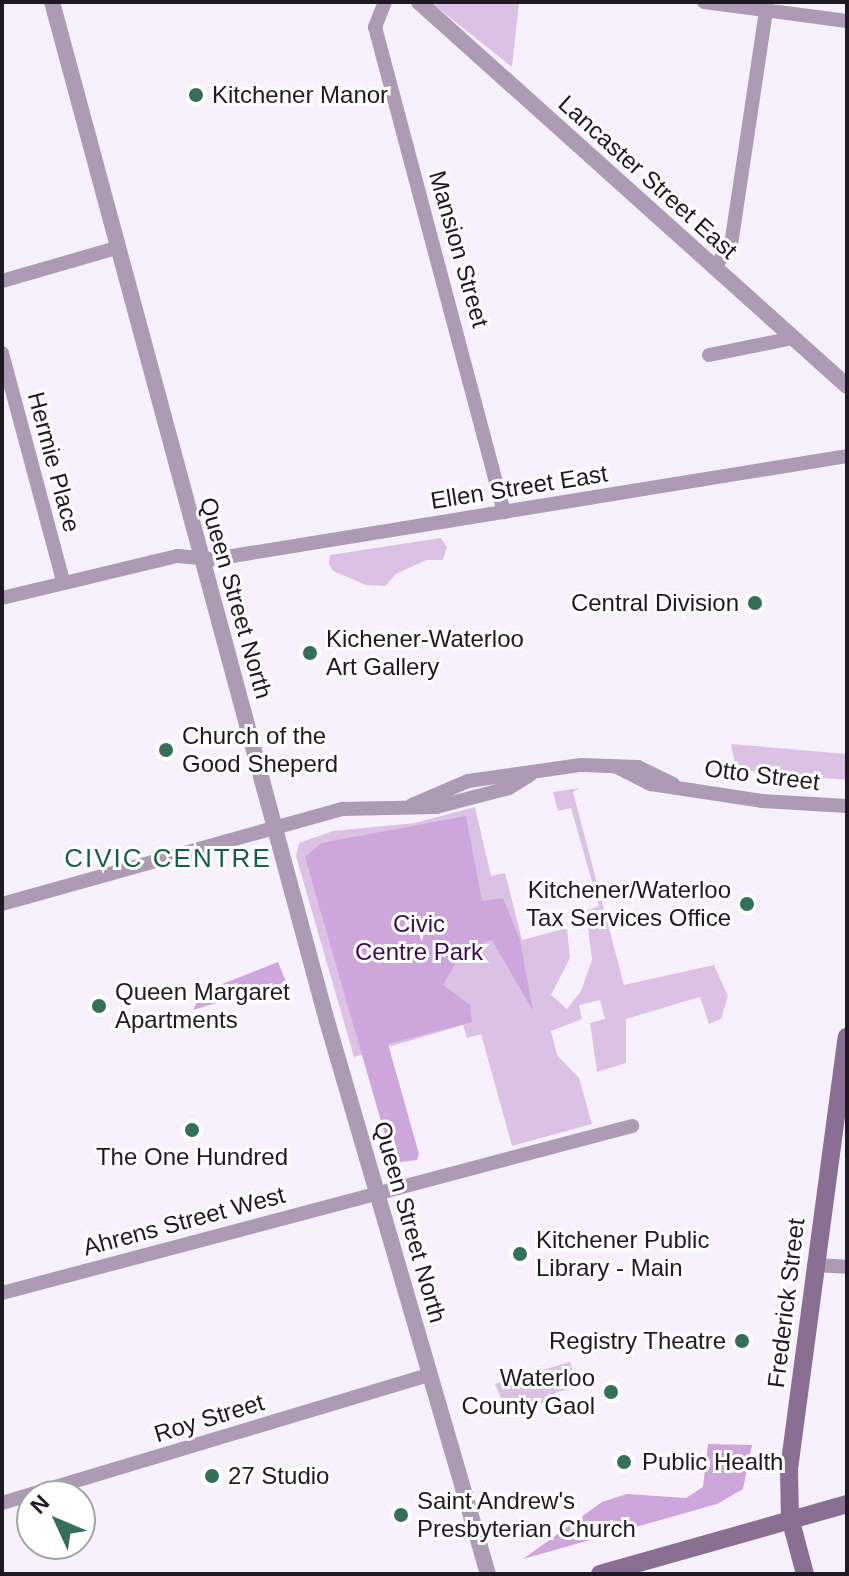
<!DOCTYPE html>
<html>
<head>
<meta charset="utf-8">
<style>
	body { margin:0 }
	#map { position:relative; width:849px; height:1576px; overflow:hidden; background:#f9f0fd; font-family:Arial,sans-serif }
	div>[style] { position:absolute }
	.green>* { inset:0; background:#dbc2e5 }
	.forest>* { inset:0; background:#cda6dc }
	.minor>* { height:14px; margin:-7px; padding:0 7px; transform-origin:7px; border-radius:7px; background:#ac9bb3 }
	.tertiary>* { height:16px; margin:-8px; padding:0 8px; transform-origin:8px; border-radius:8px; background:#ac9bb3 }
	.secondary>* { height:18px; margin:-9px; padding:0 9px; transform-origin:9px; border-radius:9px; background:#897092 }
	.dots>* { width:22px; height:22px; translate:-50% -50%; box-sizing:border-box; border:4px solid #fff; border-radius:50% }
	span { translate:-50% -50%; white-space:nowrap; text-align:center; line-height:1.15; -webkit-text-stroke:6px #fff; paint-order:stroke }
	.poi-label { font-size:24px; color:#201823 }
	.left { translate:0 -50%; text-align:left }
	.right { translate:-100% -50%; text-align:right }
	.street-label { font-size:24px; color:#201823 }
	.park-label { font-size:24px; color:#3f0d4e }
	.neighbourhood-label { font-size:26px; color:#155f48; letter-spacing:2px }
	.frame { position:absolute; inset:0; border:4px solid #201823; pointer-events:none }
	.north { position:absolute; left:16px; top:1480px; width:80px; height:80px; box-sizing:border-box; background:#fff; border:2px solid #a6a3a7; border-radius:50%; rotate:314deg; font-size:22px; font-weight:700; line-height:32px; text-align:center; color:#201823 }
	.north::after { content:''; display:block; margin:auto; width:28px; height:36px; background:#336f59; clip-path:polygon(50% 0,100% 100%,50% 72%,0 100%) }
</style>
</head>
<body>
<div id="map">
	<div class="green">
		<i style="clip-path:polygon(432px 2px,519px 2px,512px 67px,433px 4px)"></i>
		<i style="clip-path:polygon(441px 538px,447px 547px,443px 560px,426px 560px,396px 574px,385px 586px,366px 585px,333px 571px,329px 564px,330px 555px)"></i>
		<i style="clip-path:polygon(731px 744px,847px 754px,847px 780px,736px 770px)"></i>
		<i style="clip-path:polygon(579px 788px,573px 792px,624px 985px,714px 965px,728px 996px,721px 1019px,709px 1024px,700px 997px,626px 1019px,626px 1063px,597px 1072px,590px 1023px,605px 1019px,600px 1000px,579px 1005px,582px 1019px,551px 1031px,557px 1055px,579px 1078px,592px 1124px,512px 1146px,481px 1034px,467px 1038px,463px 1025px,354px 1057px,296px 856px,299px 843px,333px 831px,415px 823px,475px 807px,491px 876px,505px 873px,522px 940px,567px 928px,570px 958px,551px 995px,567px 1009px,581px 991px,592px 960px,586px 911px,599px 906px,571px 808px,558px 811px,553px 792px)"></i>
		<i style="clip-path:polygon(570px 1362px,577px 1386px,555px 1393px,556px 1399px,507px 1412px,495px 1384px)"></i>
	</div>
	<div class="forest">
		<i style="clip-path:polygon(466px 816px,482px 901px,503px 898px,520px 940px,533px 1011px,492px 940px,463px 950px,443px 985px,470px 1005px,472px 1022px,388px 1044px,419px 1154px,417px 1160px,400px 1162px,391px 1156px,305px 857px,321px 843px)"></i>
		<i style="clip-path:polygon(278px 962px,286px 982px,193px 1010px,202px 992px)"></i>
		<i style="clip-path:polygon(708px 1444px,752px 1445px,743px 1489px,717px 1504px,523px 1559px,602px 1502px,627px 1494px,686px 1498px,703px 1487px)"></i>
	</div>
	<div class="minor">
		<i style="left:385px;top:2px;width:27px;rotate:112deg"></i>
		<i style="left:375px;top:27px;width:502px;rotate:75.11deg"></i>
		<i style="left:704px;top:2px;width:144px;rotate:7.6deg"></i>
		<i style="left:714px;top:268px;width:29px;rotate:-54deg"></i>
		<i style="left:731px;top:245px;width:237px;rotate:-81.5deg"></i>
		<i style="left:2px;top:281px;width:119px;rotate:-16.1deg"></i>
		<i style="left:2px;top:353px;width:236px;rotate:75deg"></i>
		<i style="left:709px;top:355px;width:86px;rotate:-11.4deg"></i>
		<i style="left:2px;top:598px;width:180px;rotate:-13.5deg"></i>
		<i style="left:177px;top:556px;width:37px;rotate:5deg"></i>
		<i style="left:214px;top:559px;width:641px;rotate:-9.24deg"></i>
		<i style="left:617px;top:767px;width:38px;rotate:27deg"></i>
		<i style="left:651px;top:784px;width:112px;rotate:8.7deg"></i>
		<i style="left:762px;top:801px;width:85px;rotate:3.4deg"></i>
		<i style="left:412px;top:805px;width:61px;rotate:-23.2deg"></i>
		<i style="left:468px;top:781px;width:114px;rotate:-8.1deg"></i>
		<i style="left:581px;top:765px;width:57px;rotate:2deg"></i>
		<i style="left:638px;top:767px;width:39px;rotate:26deg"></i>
		<i style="left:2px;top:904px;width:354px;rotate:-15.6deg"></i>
		<i style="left:343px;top:809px;width:93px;rotate:-1.2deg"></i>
		<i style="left:436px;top:807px;width:75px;rotate:-14.6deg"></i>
		<i style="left:509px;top:788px;width:25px;rotate:-32deg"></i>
		<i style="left:814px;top:1265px;width:33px;rotate:3deg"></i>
		<i style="left:2px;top:1293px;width:652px;rotate:-14.85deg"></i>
		<i style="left:2px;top:1503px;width:447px;rotate:-16.7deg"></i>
	</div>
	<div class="tertiary">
		<i style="left:52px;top:2px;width:1055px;rotate:74.9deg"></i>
		<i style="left:327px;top:1021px;width:576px;rotate:73.77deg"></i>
		<i style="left:419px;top:2px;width:575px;rotate:41.9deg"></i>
	</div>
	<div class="secondary">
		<i style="left:600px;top:1574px;width:257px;rotate:-15.8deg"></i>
		<i style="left:805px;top:1574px;width:58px;rotate:-105deg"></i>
		<i style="left:790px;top:1518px;width:49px;rotate:-91.2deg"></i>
		<i style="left:789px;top:1469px;width:436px;rotate:-82.4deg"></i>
	</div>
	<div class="dots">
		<i style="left:196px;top:95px;background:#336f59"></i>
		<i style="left:755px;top:603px;background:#336f59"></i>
		<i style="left:310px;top:653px;background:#336f59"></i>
		<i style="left:166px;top:750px;background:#336f59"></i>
		<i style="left:747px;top:904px;background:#336f59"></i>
		<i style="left:99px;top:1006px;background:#336f59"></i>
		<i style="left:192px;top:1130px;background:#336f59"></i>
		<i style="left:520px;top:1254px;background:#336f59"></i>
		<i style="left:742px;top:1341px;background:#336f59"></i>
		<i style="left:611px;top:1392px;background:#336f59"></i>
		<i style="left:624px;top:1462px;background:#336f59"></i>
		<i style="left:212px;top:1476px;background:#336f59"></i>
		<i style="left:401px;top:1515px;background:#336f59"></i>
	</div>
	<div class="poi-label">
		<span class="left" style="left:212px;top:95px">Kitchener Manor</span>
		<span class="right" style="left:739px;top:603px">Central Division</span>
		<span class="left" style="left:326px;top:653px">Kichener-Waterloo<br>Art Gallery</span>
		<span class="left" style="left:182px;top:750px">Church of the<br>Good Sheperd</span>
		<span class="right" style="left:731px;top:904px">Kitchener/Waterloo<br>Tax Services Office</span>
		<span class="left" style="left:115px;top:1006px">Queen Margaret<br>Apartments</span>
		<span style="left:192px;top:1157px">The One Hundred</span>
		<span class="left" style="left:536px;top:1254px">Kitchener Public<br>Library - Main</span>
		<span class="right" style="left:726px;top:1341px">Registry Theatre</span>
		<span class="right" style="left:595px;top:1392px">Waterloo<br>County Gaol</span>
		<span class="left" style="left:642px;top:1462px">Public Health</span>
		<span class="left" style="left:228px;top:1476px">27 Studio</span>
		<span class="left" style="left:417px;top:1515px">Saint Andrew's<br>Presbyterian Church</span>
	</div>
	<div class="street-label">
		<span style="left:648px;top:177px;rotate:42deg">Lancaster Street East</span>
		<span style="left:459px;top:249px;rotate:74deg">Mansion Street</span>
		<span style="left:54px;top:462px;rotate:75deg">Hermie Place</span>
		<span style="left:519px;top:487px;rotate:-9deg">Ellen Street East</span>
		<span style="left:236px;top:598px;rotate:74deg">Queen Street North</span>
		<span style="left:762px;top:775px;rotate:7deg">Otto Street</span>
		<span style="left:184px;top:1221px;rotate:-15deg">Ahrens Street West</span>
		<span style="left:410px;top:1222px;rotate:74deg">Queen Street North</span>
		<span style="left:786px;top:1303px;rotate:-83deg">Frederick Street</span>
		<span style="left:209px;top:1418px;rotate:-17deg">Roy Street</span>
	</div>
	<div class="park-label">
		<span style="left:419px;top:938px">Civic<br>Centre Park</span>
	</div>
	<div class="neighbourhood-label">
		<span style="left:168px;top:859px">CIVIC CENTRE</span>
	</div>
	<div class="frame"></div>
	<div class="north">N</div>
</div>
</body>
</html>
